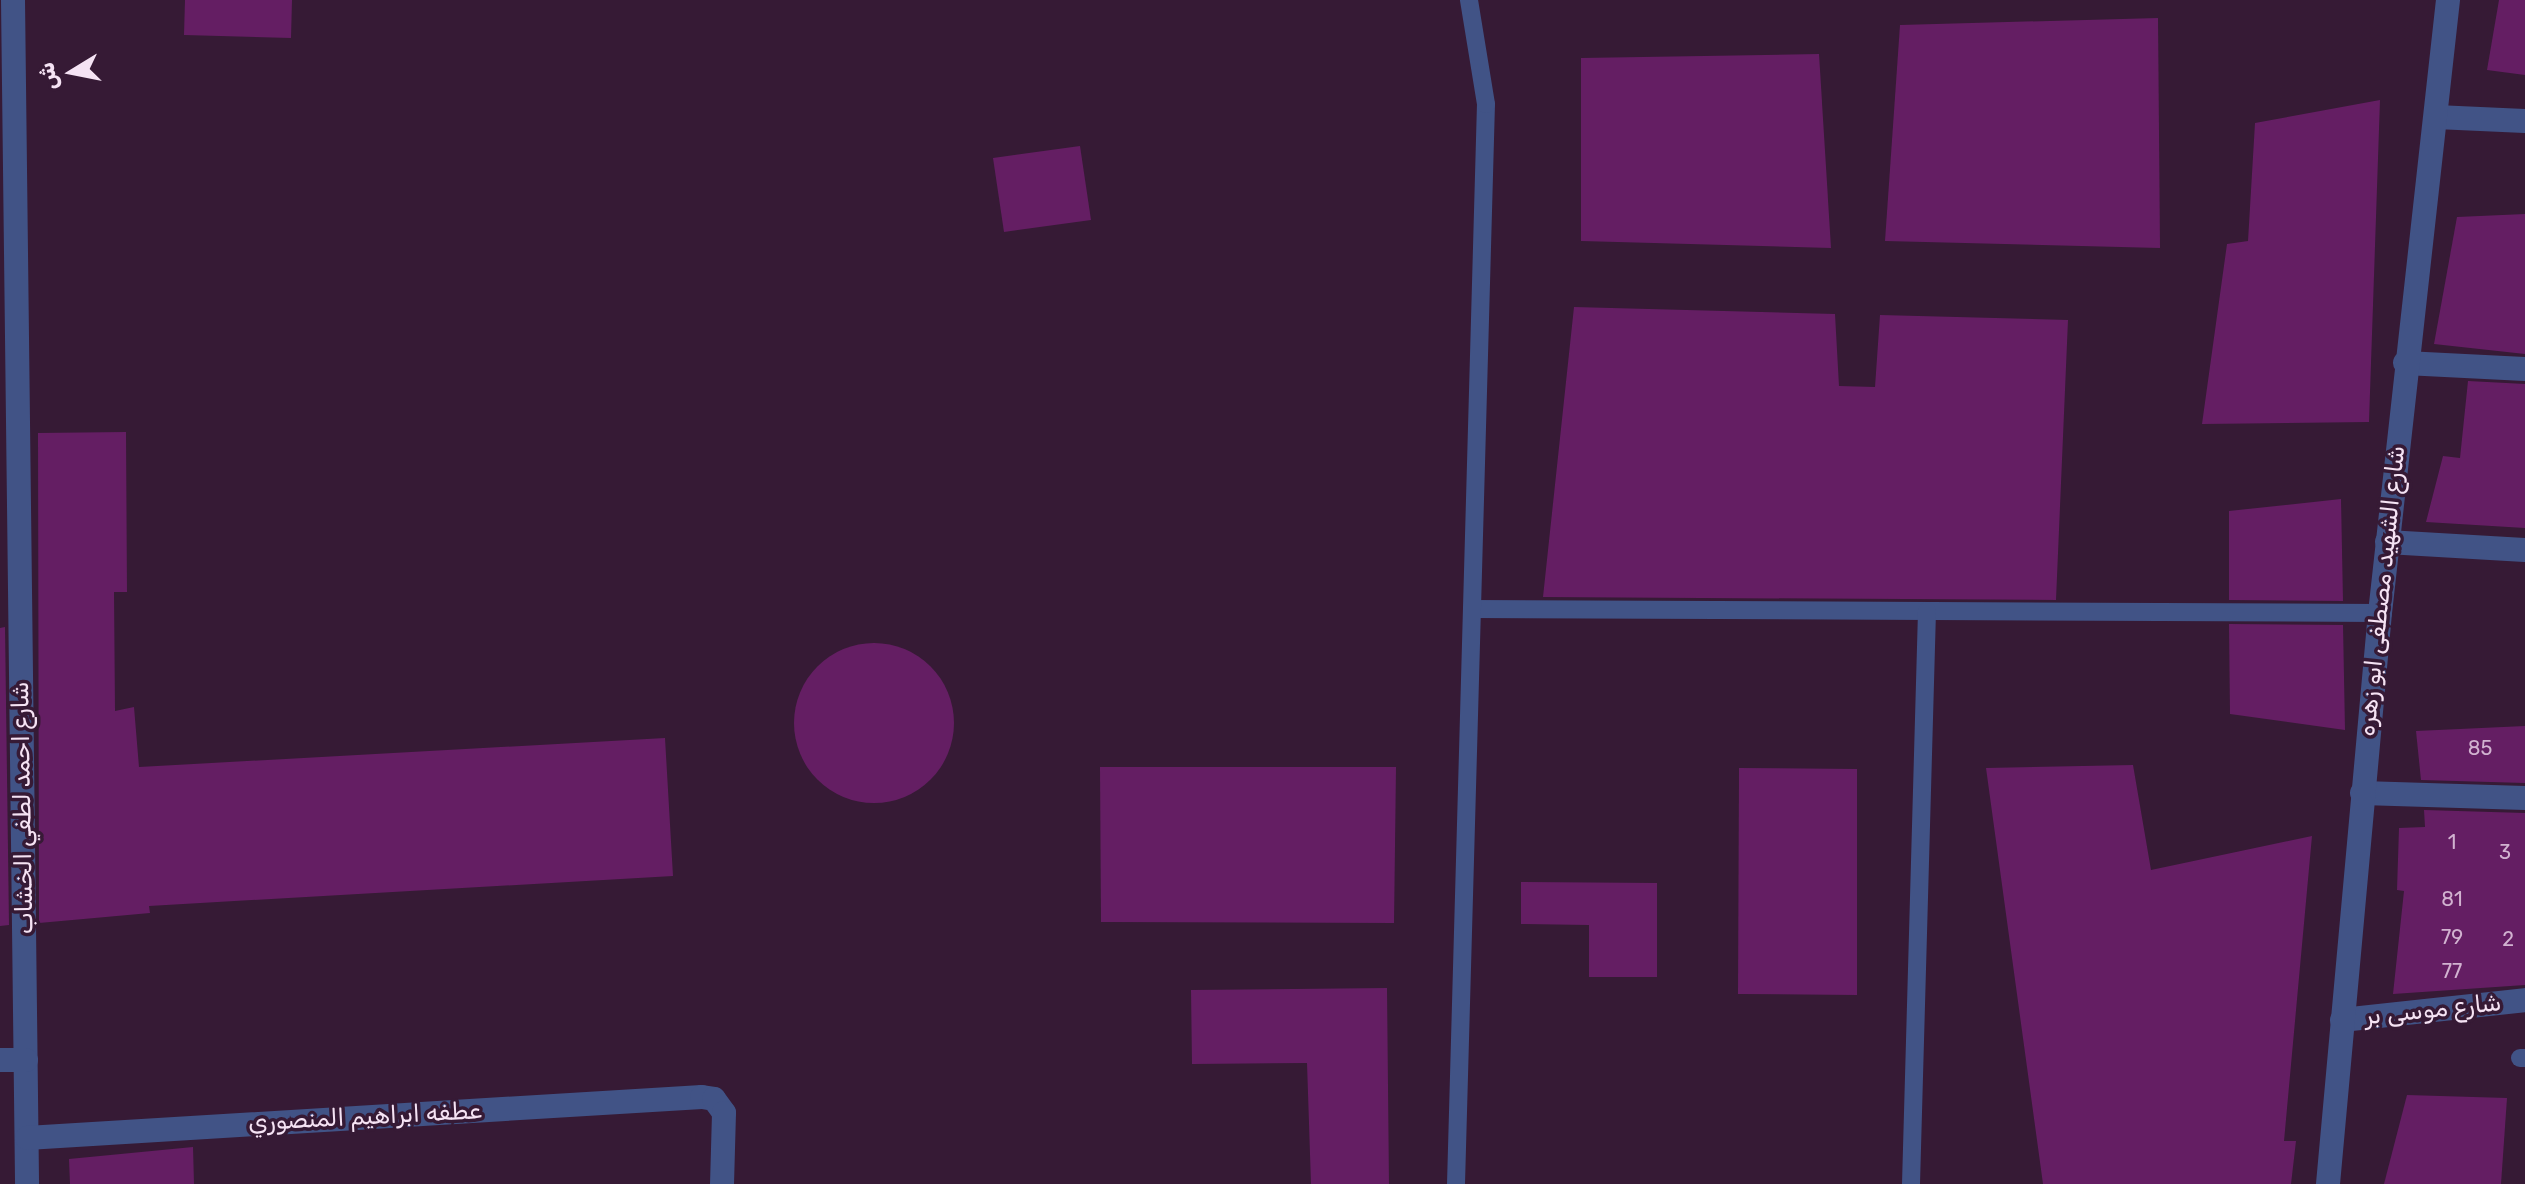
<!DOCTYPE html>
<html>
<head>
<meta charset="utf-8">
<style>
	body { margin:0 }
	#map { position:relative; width:2525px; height:1184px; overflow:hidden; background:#361a35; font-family:Rubik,Vazirmatn,sans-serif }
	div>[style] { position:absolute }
	.building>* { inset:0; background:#641e63 }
	.round { border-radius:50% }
	.service>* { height:18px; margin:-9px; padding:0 9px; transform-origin:9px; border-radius:9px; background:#415386 }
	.minor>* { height:24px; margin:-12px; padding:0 12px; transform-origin:12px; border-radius:12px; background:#415386 }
	.tertiary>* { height:24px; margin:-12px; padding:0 12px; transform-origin:12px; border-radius:12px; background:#415386 }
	span { translate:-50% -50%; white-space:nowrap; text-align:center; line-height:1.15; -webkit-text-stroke:7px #361a35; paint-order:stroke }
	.number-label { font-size:20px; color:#d1b2d0 }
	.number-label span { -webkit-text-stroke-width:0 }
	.street-label { font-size:24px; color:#f5e3f4 }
	.north { position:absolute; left:32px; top:32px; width:80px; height:80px; -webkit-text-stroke:6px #361a35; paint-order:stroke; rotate:260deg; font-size:22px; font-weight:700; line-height:32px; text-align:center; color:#f5e3f4 }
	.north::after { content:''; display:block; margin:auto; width:28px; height:36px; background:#f5e3f4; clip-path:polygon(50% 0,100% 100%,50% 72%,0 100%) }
</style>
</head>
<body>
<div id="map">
	<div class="building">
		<i style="clip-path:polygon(185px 0,292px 0,291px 38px,184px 35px)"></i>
		<i style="clip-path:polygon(2499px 0,2525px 0,2525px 75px,2487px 70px)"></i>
		<i style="clip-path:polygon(2158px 18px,2160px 248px,1885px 241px,1900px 25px)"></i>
		<i style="clip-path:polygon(1819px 54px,1831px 248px,1581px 241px,1581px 58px)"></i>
		<i style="clip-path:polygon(2380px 100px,2369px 422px,2202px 424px,2227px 244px,2248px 241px,2255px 123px)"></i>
		<i style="clip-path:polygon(1080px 146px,1091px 220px,1004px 232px,993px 158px)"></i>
		<i style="clip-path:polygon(2525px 214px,2525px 354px,2434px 344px,2457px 217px)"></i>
		<i style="clip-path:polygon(1574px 307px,1835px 314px,1839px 386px,1875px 387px,1880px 315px,2068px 320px,2056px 600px,1543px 597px)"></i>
		<i style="clip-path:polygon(2468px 381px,2525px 384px,2525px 528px,2426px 522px,2443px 456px,2460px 458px)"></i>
		<i style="clip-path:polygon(126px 432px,127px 592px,114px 592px,115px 711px,134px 707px,139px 767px,665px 738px,673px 876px,149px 906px,150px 913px,39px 923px,38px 433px)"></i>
		<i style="clip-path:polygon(2341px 499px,2343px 601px,2229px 600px,2229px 511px)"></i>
		<i style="clip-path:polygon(2229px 624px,2343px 625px,2345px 730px,2230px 714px)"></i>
		<i style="clip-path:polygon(5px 627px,9px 925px,0 926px,0 628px)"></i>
		<i class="round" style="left:794px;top:643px;width:160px;height:160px"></i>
		<i style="clip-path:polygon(2525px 726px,2525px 783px,2421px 780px,2416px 731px)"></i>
		<i style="clip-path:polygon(2133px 765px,2151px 870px,2312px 836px,2284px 1141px,2296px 1141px,2291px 1184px,2043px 1184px,1986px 768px)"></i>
		<i style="clip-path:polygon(1100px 767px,1396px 767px,1394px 923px,1101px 922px)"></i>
		<i style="clip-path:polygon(1739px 768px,1857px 769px,1857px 995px,1738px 994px)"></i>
		<i style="clip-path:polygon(2424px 810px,2525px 813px,2525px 985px,2393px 994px,2404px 891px,2397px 890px,2399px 828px,2425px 827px)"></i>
		<i style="clip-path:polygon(1521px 882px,1657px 883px,1657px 977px,1589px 977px,1589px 925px,1521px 924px)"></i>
		<i style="clip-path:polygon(1387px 988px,1389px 1184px,1311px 1184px,1307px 1063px,1192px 1064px,1191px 990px)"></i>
		<i style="clip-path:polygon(2407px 1095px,2507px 1098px,2501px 1184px,2384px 1184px)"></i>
		<i style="clip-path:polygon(193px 1147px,194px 1184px,70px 1184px,69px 1159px)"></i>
	</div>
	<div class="service">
		<i style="left:1472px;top:609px;width:908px;rotate:0.25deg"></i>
		<i style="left:2520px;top:1058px;width:5px"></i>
		<i style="left:1456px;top:1184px;width:1080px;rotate:-88.41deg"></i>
		<i style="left:1486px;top:104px;width:105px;rotate:-99.3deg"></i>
		<i style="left:1911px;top:1184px;width:573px;rotate:-88.4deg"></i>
	</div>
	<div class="minor">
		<i style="left:13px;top:0;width:1184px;rotate:89.32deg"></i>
		<i style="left:2436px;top:117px;width:89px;rotate:2.6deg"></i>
		<i style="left:2405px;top:363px;width:120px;rotate:2.9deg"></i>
		<i style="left:2387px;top:542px;width:138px;rotate:3.3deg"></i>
		<i style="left:2362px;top:793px;width:163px;rotate:1.8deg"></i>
		<i style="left:2342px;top:1020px;width:184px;rotate:-6.2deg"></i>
		<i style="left:0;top:1060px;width:26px"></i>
		<i style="left:27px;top:1138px;width:676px;rotate:-3.48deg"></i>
		<i style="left:702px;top:1097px;width:12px;rotate:9deg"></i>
		<i style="left:714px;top:1099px;width:17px;rotate:54deg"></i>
		<i style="left:724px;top:1113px;width:71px;rotate:91.6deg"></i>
	</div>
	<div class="tertiary">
		<i style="left:2328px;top:1184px;width:573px;rotate:-84.8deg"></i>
		<i style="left:2380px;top:613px;width:617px;rotate:-83.67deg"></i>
	</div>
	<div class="number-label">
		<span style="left:2480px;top:748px">85</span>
		<span style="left:2452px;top:842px">1</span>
		<span style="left:2505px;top:852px">3</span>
		<span style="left:2452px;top:899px">81</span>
		<span style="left:2452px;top:937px">79</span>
		<span style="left:2508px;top:939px">2</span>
		<span style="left:2452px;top:971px">77</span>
	</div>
	<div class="street-label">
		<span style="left:2382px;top:591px;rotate:-84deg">شارع الشهيد مصطفى ابو زهره</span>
		<span style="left:23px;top:808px;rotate:-91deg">شارع احمد لطفي الخشاب</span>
		<span style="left:2433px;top:1010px;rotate:-6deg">شارع موسى بر</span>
		<span style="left:365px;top:1117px;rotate:-3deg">عطفه ابراهيم المنصوري</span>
	</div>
	<div class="north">ش</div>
</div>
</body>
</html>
